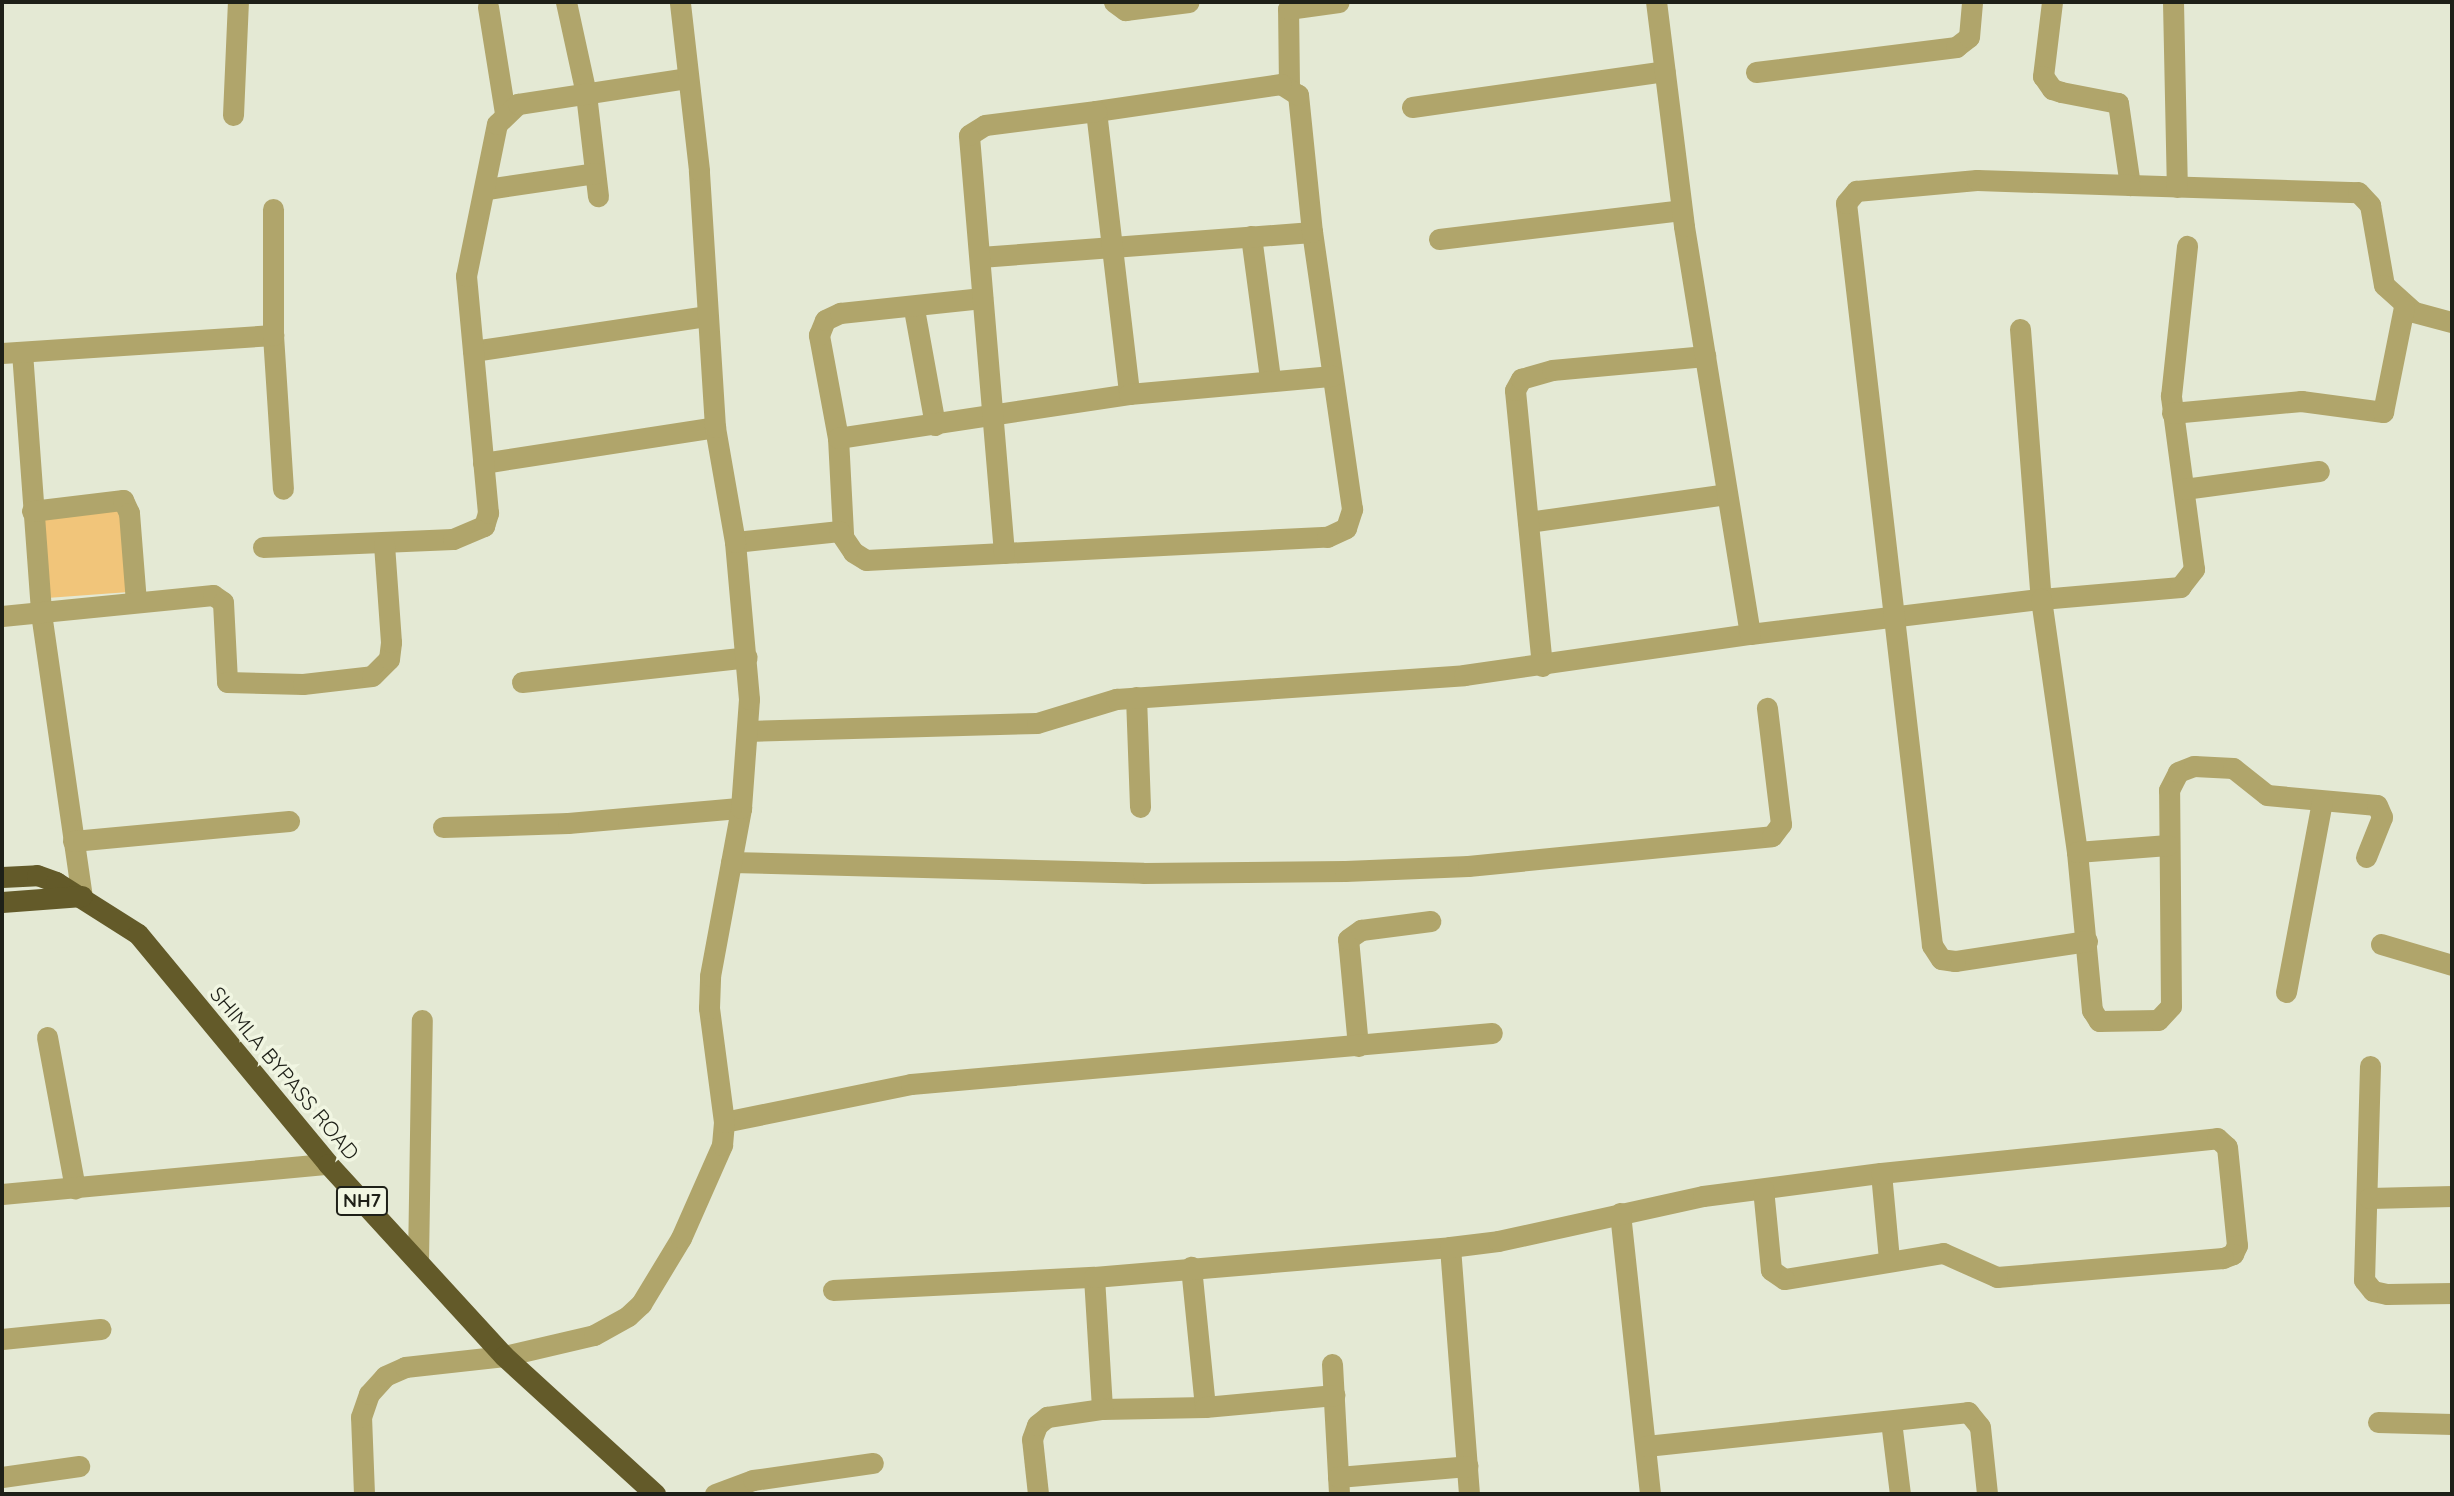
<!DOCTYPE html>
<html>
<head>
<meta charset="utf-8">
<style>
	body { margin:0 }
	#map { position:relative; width:2454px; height:1496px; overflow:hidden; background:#e4e9d4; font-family:Quicksand,sans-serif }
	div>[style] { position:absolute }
	.green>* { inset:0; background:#f1c57a }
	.minor>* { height:21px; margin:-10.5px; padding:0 10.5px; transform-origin:10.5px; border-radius:10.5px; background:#b0a56b }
	.highway>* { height:21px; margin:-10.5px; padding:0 10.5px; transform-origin:10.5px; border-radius:10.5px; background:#635a29 }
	span { translate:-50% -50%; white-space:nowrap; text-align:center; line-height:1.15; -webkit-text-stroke:7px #f1f6e2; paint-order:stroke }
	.shield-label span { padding:2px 5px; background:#f1f6e2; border:2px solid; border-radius:5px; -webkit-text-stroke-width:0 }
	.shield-label { font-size:19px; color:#1e2018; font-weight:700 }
	.street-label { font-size:21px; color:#1e2018 }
	.frame { position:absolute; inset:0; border:4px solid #1e2018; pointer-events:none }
</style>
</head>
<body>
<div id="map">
	<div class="green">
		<i style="clip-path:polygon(122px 505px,129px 592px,47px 598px,38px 514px)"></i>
	</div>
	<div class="minor">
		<i style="left:566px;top:2px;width:94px;rotate:77.7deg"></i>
		<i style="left:586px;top:94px;width:103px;rotate:83.3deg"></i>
		<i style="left:1114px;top:2px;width:14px;rotate:36deg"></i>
		<i style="left:1125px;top:10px;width:64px;rotate:-7.2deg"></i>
		<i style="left:2052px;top:2px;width:75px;rotate:96.9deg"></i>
		<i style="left:2043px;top:76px;width:16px;rotate:55deg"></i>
		<i style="left:2052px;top:89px;width:9px;rotate:18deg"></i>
		<i style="left:2061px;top:92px;width:58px;rotate:10.9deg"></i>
		<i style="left:2118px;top:103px;width:83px;rotate:81.7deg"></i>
		<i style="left:2130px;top:185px;width:228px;rotate:1.8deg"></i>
		<i style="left:2358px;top:192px;width:18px;rotate:47deg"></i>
		<i style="left:2370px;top:205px;width:81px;rotate:80.1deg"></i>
		<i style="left:2384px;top:285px;width:40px;rotate:42deg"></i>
		<i style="left:2414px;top:312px;width:39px;rotate:15deg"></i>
		<i style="left:2173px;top:2px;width:185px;rotate:88.8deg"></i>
		<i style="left:488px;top:7px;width:107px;rotate:80.9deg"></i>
		<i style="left:1756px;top:72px;width:202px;rotate:-7.1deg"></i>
		<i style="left:1956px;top:47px;width:16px;rotate:-38deg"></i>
		<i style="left:1969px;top:37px;width:35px;rotate:-85deg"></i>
		<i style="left:1289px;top:86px;width:77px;rotate:-90.7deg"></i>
		<i style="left:1288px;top:9px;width:51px;rotate:-7.8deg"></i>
		<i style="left:1412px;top:107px;width:255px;rotate:-8.1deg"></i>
		<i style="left:233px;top:115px;width:113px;rotate:-87.5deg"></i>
		<i style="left:487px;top:189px;width:109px;rotate:-8.4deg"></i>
		<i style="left:1251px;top:236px;width:144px;rotate:82.4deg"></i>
		<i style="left:1439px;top:239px;width:244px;rotate:-6.8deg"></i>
		<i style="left:980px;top:257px;width:333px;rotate:-4.3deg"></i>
		<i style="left:914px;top:309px;width:118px;rotate:79.7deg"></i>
		<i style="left:2020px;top:329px;width:271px;rotate:85.6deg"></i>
		<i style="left:2041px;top:599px;width:140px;rotate:-4.9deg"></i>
		<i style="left:2180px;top:587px;width:23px;rotate:-52deg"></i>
		<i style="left:2194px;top:569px;width:175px;rotate:-97.6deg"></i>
		<i style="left:2171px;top:396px;width:151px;rotate:-83.9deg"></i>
		<i style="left:273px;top:335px;width:154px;rotate:86.3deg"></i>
		<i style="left:473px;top:351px;width:237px;rotate:-8.5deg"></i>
		<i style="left:22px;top:352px;width:262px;rotate:85.8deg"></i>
		<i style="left:41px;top:613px;width:286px;rotate:81.8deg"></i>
		<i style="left:2px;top:353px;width:272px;rotate:-3.8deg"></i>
		<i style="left:273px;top:335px;width:126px;rotate:-90deg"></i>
		<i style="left:2172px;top:413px;width:130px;rotate:-5.3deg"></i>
		<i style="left:2301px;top:401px;width:83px;rotate:7.6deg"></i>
		<i style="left:2383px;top:412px;width:107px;rotate:-78.7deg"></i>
		<i style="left:838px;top:438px;width:105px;rotate:-100.5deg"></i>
		<i style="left:819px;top:335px;width:16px;rotate:-68deg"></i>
		<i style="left:825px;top:320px;width:17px;rotate:-25deg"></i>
		<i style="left:840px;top:313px;width:143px;rotate:-6deg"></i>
		<i style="left:483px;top:463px;width:235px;rotate:-8.8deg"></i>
		<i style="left:2184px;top:489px;width:136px;rotate:-7.6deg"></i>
		<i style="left:32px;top:511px;width:92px;rotate:-6.9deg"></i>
		<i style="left:123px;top:500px;width:14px;rotate:65deg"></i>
		<i style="left:129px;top:513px;width:89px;rotate:85.5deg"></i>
		<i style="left:1528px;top:522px;width:200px;rotate:-8deg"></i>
		<i style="left:843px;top:533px;width:95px;rotate:-93deg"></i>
		<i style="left:838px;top:438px;width:294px;rotate:-8.6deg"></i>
		<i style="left:735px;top:542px;width:105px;rotate:-6deg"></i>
		<i style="left:839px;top:531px;width:25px;rotate:56deg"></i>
		<i style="left:853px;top:552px;width:15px;rotate:32deg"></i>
		<i style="left:866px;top:560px;width:462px;rotate:-2.9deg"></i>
		<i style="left:1327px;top:537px;width:21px;rotate:-25deg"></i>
		<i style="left:1346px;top:528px;width:20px;rotate:-72deg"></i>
		<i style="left:1352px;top:509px;width:280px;rotate:-98.2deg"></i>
		<i style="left:1312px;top:232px;width:138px;rotate:-95.8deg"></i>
		<i style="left:1298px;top:95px;width:20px;rotate:-147deg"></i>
		<i style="left:1281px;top:84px;width:187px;rotate:171.7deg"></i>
		<i style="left:1096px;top:111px;width:285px;rotate:83.3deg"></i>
		<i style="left:1129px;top:394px;width:204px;rotate:-5.1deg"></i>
		<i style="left:263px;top:547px;width:190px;rotate:-2.4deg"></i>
		<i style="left:453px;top:539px;width:34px;rotate:-23deg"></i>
		<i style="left:484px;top:526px;width:14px;rotate:-73deg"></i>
		<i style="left:488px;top:513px;width:238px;rotate:-95.3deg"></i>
		<i style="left:466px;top:276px;width:155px;rotate:-78.5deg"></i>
		<i style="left:497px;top:124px;width:29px;rotate:-44deg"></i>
		<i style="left:518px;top:104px;width:172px;rotate:-8.7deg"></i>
		<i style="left:1004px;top:553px;width:419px;rotate:-94.8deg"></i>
		<i style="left:969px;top:135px;width:19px;rotate:-32deg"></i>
		<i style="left:985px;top:125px;width:112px;rotate:-7.2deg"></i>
		<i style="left:2px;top:616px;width:212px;rotate:-5.7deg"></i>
		<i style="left:213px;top:595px;width:12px;rotate:35deg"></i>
		<i style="left:223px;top:602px;width:80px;rotate:87.1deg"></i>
		<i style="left:227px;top:682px;width:76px;rotate:1.5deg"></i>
		<i style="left:303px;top:684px;width:69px;rotate:-6.6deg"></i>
		<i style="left:372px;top:676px;width:24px;rotate:-45deg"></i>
		<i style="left:389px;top:659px;width:17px;rotate:-83deg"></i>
		<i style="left:391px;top:642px;width:98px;rotate:-94.1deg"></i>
		<i style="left:1750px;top:634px;width:293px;rotate:-6.9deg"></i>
		<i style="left:2041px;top:599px;width:256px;rotate:81.9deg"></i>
		<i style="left:2077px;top:852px;width:159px;rotate:84.6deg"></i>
		<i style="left:2092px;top:1010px;width:13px;rotate:58deg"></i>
		<i style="left:2099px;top:1021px;width:59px;rotate:-1deg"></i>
		<i style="left:2158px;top:1020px;width:19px;rotate:-47deg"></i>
		<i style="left:2171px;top:1006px;width:216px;rotate:-90.5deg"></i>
		<i style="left:2169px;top:790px;width:20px;rotate:-63deg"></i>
		<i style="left:2178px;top:772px;width:17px;rotate:-21deg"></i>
		<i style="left:2194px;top:766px;width:39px;rotate:3deg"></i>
		<i style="left:2233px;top:768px;width:43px;rotate:38.5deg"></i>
		<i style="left:2267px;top:795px;width:110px;rotate:5.2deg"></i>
		<i style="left:2377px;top:805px;width:13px;rotate:67deg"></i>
		<i style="left:2382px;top:817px;width:43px;rotate:111.8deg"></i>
		<i style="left:1542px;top:666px;width:277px;rotate:-95.6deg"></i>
		<i style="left:1515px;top:390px;width:13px;rotate:-61deg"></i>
		<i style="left:1521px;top:379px;width:32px;rotate:-16deg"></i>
		<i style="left:1552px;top:370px;width:154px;rotate:-5.2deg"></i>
		<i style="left:522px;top:682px;width:226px;rotate:-6.3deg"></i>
		<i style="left:1136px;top:697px;width:110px;rotate:87.9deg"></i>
		<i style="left:747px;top:731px;width:290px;rotate:-1.6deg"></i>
		<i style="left:1037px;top:723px;width:83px;rotate:-16.9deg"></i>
		<i style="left:1116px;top:699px;width:349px;rotate:-3.9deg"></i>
		<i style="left:1464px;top:675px;width:289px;rotate:-8.2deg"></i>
		<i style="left:1750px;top:634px;width:413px;rotate:-99.2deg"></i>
		<i style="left:1684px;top:226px;width:226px;rotate:-97.1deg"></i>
		<i style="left:443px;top:827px;width:125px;rotate:-1.8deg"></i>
		<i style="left:568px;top:823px;width:174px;rotate:-5deg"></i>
		<i style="left:73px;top:841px;width:217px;rotate:-5.3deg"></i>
		<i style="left:2077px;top:852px;width:91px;rotate:-4.4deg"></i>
		<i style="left:731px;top:862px;width:412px;rotate:1.5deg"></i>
		<i style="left:1143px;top:873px;width:202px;rotate:-0.6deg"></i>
		<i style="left:1345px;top:871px;width:123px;rotate:-2.3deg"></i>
		<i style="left:1468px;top:866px;width:305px;rotate:-5.6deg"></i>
		<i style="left:1772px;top:836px;width:15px;rotate:-53deg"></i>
		<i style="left:1781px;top:824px;width:117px;rotate:-96.9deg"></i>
		<i style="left:2087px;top:941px;width:134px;rotate:171.4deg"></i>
		<i style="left:1955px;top:961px;width:14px;rotate:-172deg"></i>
		<i style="left:1941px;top:959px;width:17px;rotate:-123deg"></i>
		<i style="left:1932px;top:945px;width:747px;rotate:-96.61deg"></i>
		<i style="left:1846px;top:203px;width:16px;rotate:-50deg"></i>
		<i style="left:1856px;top:191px;width:121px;rotate:-5.2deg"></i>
		<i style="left:1977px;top:180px;width:153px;rotate:1.9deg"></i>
		<i style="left:2381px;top:944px;width:74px;rotate:16.5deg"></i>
		<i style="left:2286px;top:992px;width:194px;rotate:-79.3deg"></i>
		<i style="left:47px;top:1037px;width:154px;rotate:79.5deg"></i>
		<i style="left:1358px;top:1046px;width:107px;rotate:-95.3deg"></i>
		<i style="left:1348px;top:939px;width:16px;rotate:-35deg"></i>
		<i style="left:1361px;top:930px;width:70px;rotate:-7.4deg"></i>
		<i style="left:2370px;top:1066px;width:214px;rotate:91.6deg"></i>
		<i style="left:2364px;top:1280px;width:14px;rotate:51deg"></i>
		<i style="left:2373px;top:1291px;width:14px;rotate:12deg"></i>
		<i style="left:2387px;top:1294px;width:65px;rotate:-0.9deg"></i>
		<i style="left:724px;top:1122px;width:191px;rotate:-11.5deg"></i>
		<i style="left:911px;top:1084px;width:583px;rotate:-5.02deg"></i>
		<i style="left:1881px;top:1173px;width:86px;rotate:84.7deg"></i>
		<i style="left:2px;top:1194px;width:327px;rotate:-5.3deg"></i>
		<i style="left:2369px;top:1198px;width:83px;rotate:-1.4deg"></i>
		<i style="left:1620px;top:1213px;width:283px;rotate:83.9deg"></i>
		<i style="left:1450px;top:1247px;width:248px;rotate:85.6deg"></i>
		<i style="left:418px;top:1262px;width:242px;rotate:-89.1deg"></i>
		<i style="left:1094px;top:1277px;width:132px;rotate:86.5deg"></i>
		<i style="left:1102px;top:1409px;width:103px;rotate:-1.1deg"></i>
		<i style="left:1205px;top:1407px;width:141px;rotate:-95.7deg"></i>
		<i style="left:833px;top:1290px;width:261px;rotate:-2.9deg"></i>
		<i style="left:1094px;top:1277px;width:357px;rotate:-4.8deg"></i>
		<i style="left:1450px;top:1247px;width:48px;rotate:-7.1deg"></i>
		<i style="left:1498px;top:1241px;width:210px;rotate:-12.4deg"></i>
		<i style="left:1703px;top:1196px;width:179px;rotate:-7.4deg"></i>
		<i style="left:1881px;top:1173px;width:338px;rotate:-5.9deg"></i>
		<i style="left:2217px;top:1138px;width:13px;rotate:42deg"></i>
		<i style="left:2227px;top:1147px;width:99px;rotate:84.2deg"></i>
		<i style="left:2237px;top:1245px;width:10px;rotate:114deg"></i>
		<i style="left:2233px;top:1254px;width:11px;rotate:158deg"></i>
		<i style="left:2223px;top:1258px;width:227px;rotate:175.2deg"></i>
		<i style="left:1997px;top:1277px;width:59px;rotate:-156deg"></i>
		<i style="left:1943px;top:1253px;width:161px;rotate:170.7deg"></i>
		<i style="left:1784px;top:1279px;width:16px;rotate:-145deg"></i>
		<i style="left:1771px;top:1270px;width:81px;rotate:-95.6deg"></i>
		<i style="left:2px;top:1339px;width:99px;rotate:-5.8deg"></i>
		<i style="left:1332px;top:1364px;width:130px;rotate:86.9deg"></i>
		<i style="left:1205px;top:1407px;width:130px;rotate:-5.3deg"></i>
		<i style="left:1891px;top:1421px;width:74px;rotate:83deg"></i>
		<i style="left:2378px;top:1422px;width:74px;rotate:1.5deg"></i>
		<i style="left:1646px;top:1446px;width:324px;rotate:-6deg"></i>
		<i style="left:1968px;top:1412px;width:19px;rotate:51deg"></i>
		<i style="left:1980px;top:1427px;width:67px;rotate:84deg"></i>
		<i style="left:2px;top:1477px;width:78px;rotate:-8.1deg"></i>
		<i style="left:1338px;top:1477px;width:130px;rotate:-4.8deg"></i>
		<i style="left:364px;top:1494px;width:77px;rotate:-92.2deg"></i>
		<i style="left:361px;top:1417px;width:24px;rotate:-71deg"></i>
		<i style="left:369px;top:1394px;width:24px;rotate:-48deg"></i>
		<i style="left:385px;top:1376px;width:22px;rotate:-24deg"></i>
		<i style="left:405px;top:1367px;width:100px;rotate:-6.3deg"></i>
		<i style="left:504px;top:1356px;width:92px;rotate:-13.1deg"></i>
		<i style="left:594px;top:1335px;width:39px;rotate:-29deg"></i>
		<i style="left:628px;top:1316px;width:18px;rotate:-43deg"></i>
		<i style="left:641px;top:1304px;width:77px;rotate:-58.8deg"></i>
		<i style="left:681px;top:1238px;width:102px;rotate:-66.2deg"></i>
		<i style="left:722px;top:1145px;width:23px;rotate:-85deg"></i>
		<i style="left:724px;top:1122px;width:115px;rotate:-97.5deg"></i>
		<i style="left:709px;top:1008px;width:32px;rotate:-88deg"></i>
		<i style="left:710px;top:976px;width:171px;rotate:-79.5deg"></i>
		<i style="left:741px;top:808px;width:109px;rotate:-85.8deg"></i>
		<i style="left:749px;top:699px;width:158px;rotate:-95.1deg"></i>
		<i style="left:735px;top:542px;width:117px;rotate:-99.9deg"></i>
		<i style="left:715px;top:427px;width:257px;rotate:-93.6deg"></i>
		<i style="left:699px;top:170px;width:169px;rotate:-96.5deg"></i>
		<i style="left:715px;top:1494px;width:40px;rotate:-20.2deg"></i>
		<i style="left:753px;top:1480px;width:121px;rotate:-8.1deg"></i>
		<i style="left:1038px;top:1494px;width:55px;rotate:-96.2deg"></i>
		<i style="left:1032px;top:1439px;width:15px;rotate:-70deg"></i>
		<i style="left:1037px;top:1425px;width:13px;rotate:-39deg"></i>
		<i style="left:1047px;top:1417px;width:56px;rotate:-8.3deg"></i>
	</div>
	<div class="highway">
		<i style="left:2px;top:877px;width:35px;rotate:-3deg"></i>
		<i style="left:37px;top:875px;width:20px;rotate:20deg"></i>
		<i style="left:56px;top:882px;width:97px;rotate:32.4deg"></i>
		<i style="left:138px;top:934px;width:298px;rotate:50.4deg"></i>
		<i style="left:328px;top:1164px;width:260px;rotate:47.5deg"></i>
		<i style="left:504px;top:1356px;width:205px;rotate:42.4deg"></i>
		<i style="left:2px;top:902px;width:80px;rotate:-4.3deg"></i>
	</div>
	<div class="shield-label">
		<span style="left:362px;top:1201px">NH7</span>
	</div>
	<div class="street-label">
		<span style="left:285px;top:1073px;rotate:50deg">SHIMLA BYPASS ROAD</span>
	</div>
	<div class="frame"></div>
</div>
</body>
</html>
